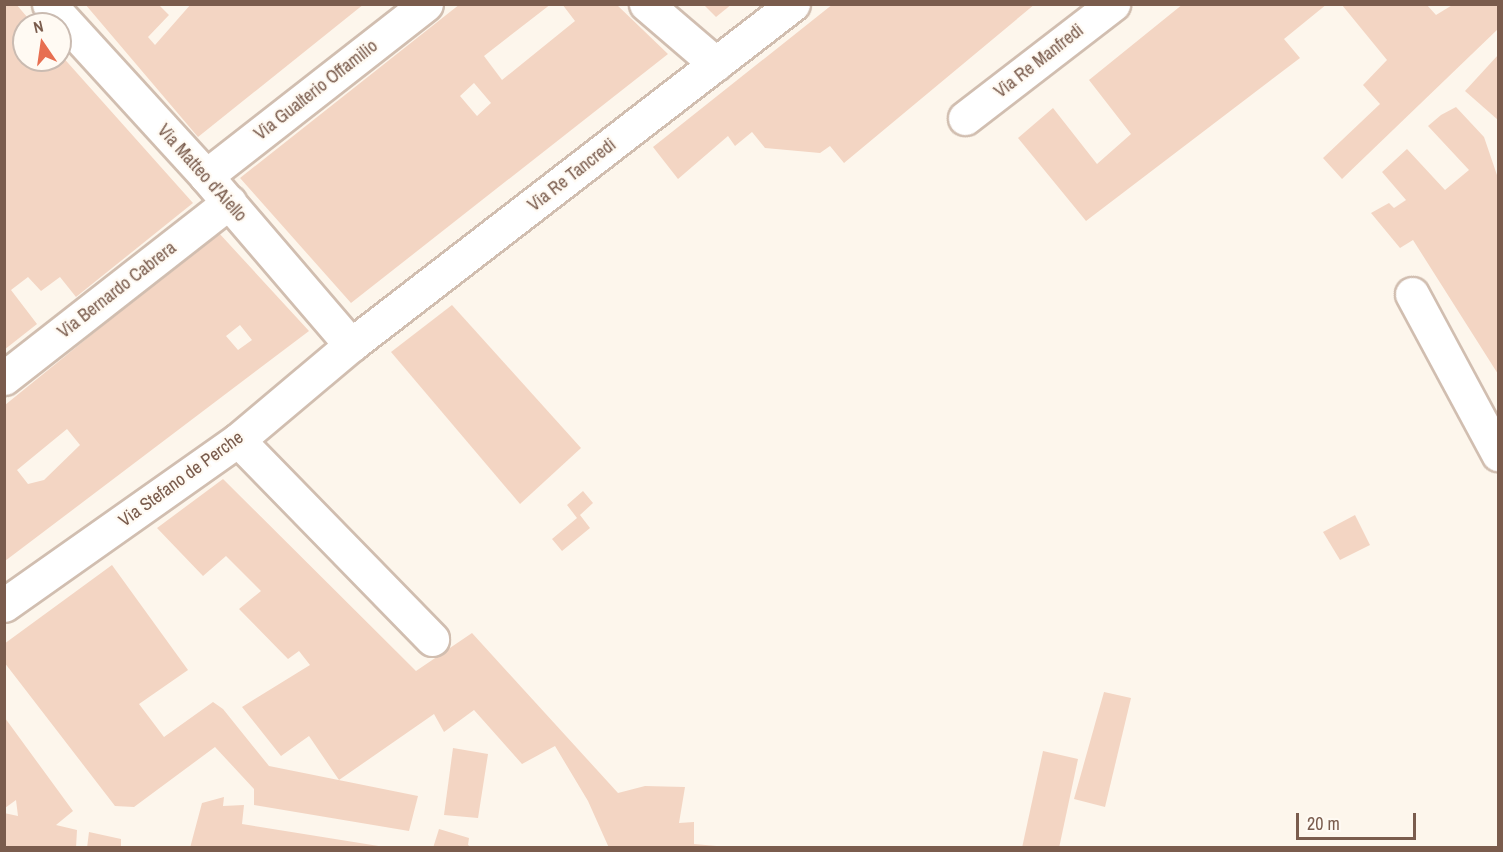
<!DOCTYPE html>
<html>
<head>
<meta charset="utf-8">
<style>
	body { margin:0 }
	#map { position:relative; width:1503px; height:852px; overflow:hidden; background:#fdf6ec; font-family:"Archivo Narrow",sans-serif }
	div>[style] { position:absolute }
	.building>* { inset:0; background:#f3d5c3 }
	.roads { filter:drop-shadow(2px 0 #d1beb0) drop-shadow(-2px 0 #d1beb0) drop-shadow(0 2px #d1beb0) drop-shadow(0 -2px #d1beb0) }
	.street>* { height:33px; margin:-16.5px; padding:0 16.5px; transform-origin:16.5px; border-radius:16.5px; background:#fff }
	span { translate:-50% -50%; white-space:nowrap; text-align:center; line-height:1.15; -webkit-text-stroke:4.5px #fffaf3; paint-order:stroke }
	.street-label { font-size:18px; color:#7a5c4d }
	.frame { position:absolute; inset:0; border:6px solid #7a5c4d; pointer-events:none }
	.north { position:absolute; left:12px; top:12px; width:60px; height:60px; box-sizing:border-box; background:#fffaf3; border:2px solid #cabbb1; border-radius:50%; rotate:347deg; font-size:16px; font-weight:700; line-height:24px; text-align:center; color:#7a5c4d }
	.north::after { content:''; display:block; margin:auto; width:21px; height:27px; background:#e76f51; clip-path:polygon(50% 0,100% 100%,50% 72%,0 100%) }
	.scale { position:absolute; left:1296px; top:813px; width:120px; height:27px; box-sizing:border-box; border:3px solid #7a5c4d; border-top:0; padding-left:8px; font-size:18px; line-height:21px; white-space:nowrap; color:#7a5c4d; -webkit-text-stroke:4px #fffaf3; paint-order:stroke }
</style>
</head>
<body>
<div id="map">
	<div class="building">
		<i style="clip-path:polygon(7px 4px,16px 4px,33px 24px,24px 24px,24px 60px,60px 60px,60px 54px,193px 203px,76px 297px,60px 277px,41px 291px,28px 277px,11px 290px,37px 324px,4px 350px,4px 7px)"></i>
		<i style="clip-path:polygon(85px 4px,158px 4px,169px 15px,148px 37px,155px 45px,191px 4px,364px 4px,198px 137px)"></i>
		<i style="clip-path:polygon(evenodd,460px 4px,551px 4px,484px 56px,502px 80px,575px 21px,562px 4px,616px 4px,668px 54px,351px 303px,240px 178px,460px 4px,474px 83px,491px 103px,477px 116px,460px 96px,474px 83px)"></i>
		<i style="clip-path:polygon(703px 4px,732px 4px,716px 17px)"></i>
		<i style="clip-path:polygon(833px 4px,1035px 4px,844px 163px,830px 146px,820px 153px,765px 148px,752px 132px,735px 146px,728px 136px,678px 179px,653px 147px)"></i>
		<i style="clip-path:polygon(1183px 4px,1327px 4px,1284px 39px,1300px 58px,1086px 221px,1018px 138px,1053px 108px,1097px 164px,1131px 134px,1089px 80px)"></i>
		<i style="clip-path:polygon(1454px 4px,1498px 4px,1498px 29px,1342px 179px,1323px 158px,1380px 104px,1363px 85px,1387px 60px,1342px 5px,1427px 5px,1436px 15px)"></i>
		<i style="clip-path:polygon(1498px 55px,1498px 120px,1465px 91px)"></i>
		<i style="clip-path:polygon(1456px 107px,1484px 137px,1498px 178px,1498px 374px,1413px 240px,1400px 248px,1371px 213px,1389px 203px,1394px 208px,1406px 200px,1382px 172px,1407px 149px,1445px 190px,1469px 170px,1428px 126px,1441px 115px)"></i>
		<i style="clip-path:polygon(evenodd,218px 232px,309px 331px,5px 561px,5px 405px,218px 232px,240px 325px,252px 340px,238px 350px,226px 336px,240px 325px,218px 232px,67px 429px,80px 445px,44px 480px,28px 484px,17px 470px,67px 429px)"></i>
		<i style="clip-path:polygon(452px 305px,581px 448px,520px 504px,391px 352px)"></i>
		<i style="clip-path:polygon(223px 479px,416px 671px,472px 633px,618px 793px,645px 786px,685px 787px,679px 823px,694px 822px,694px 844px,739px 848px,609px 848px,588px 801px,555px 746px,522px 764px,474px 710px,444px 732px,434px 714px,339px 780px,309px 736px,281px 756px,242px 707px,310px 665px,299px 651px,288px 659px,239px 609px,261px 591px,226px 556px,203px 576px,157px 528px)"></i>
		<i style="clip-path:polygon(583px 491px,593px 503px,580px 515px,590px 528px,562px 551px,552px 539px,577px 518px,567px 505px)"></i>
		<i style="clip-path:polygon(1355px 515px,1370px 545px,1340px 560px,1323px 532px)"></i>
		<i style="clip-path:polygon(112px 565px,188px 670px,139px 704px,164px 737px,213px 702px,223px 709px,269px 766px,418px 796px,409px 831px,254px 805px,254px 789px,215px 747px,134px 807px,115px 806px,4px 662px,4px 644px)"></i>
		<i style="clip-path:polygon(1104px 692px,1131px 698px,1105px 807px,1074px 799px)"></i>
		<i style="clip-path:polygon(5px 718px,73px 811px,56px 825px,77px 830px,76px 848px,4px 848px,4px 813px,18px 816px,16px 800px,5px 808px)"></i>
		<i style="clip-path:polygon(453px 748px,488px 754px,478px 818px,444px 815px)"></i>
		<i style="clip-path:polygon(1043px 751px,1078px 759px,1059px 848px,1022px 848px)"></i>
		<i style="clip-path:polygon(224px 797px,223px 806px,244px 805px,242px 824px,391px 848px,190px 848px,202px 803px)"></i>
		<i style="clip-path:polygon(439px 829px,469px 838px,468px 845px,473px 848px,433px 848px)"></i>
		<i style="clip-path:polygon(89px 832px,121px 839px,121px 848px,87px 848px)"></i>
	</div>
	<div class="roads">
		<div class="street">
			<i style="left:49px;top:4px;width:233px;rotate:47.6deg"></i>
			<i style="left:206px;top:176px;width:223px;rotate:49.4deg"></i>
			<i style="left:646px;top:4px;width:92px;rotate:40.6deg"></i>
			<i style="left:965px;top:118px;width:187px;rotate:-37.6deg"></i>
			<i style="left:206px;top:176px;width:279px;rotate:-38deg"></i>
			<i style="left:1412px;top:294px;width:182px;rotate:61.7deg"></i>
			<i style="left:4px;top:378px;width:286px;rotate:-38deg"></i>
			<i style="left:238px;top:440px;width:278px;rotate:45.7deg"></i>
			<i style="left:4px;top:605px;width:286px;rotate:-35.2deg"></i>
			<i style="left:238px;top:440px;width:148px;rotate:-40.1deg"></i>
			<i style="left:351px;top:345px;width:558px;rotate:-37.65deg"></i>
		</div>
	</div>
	<div class="street-label">
		<span style="left:1039px;top:61px;rotate:-38deg">Via Re Manfredi</span>
		<span style="left:316px;top:90px;rotate:-38deg">Via Gualterio Offamilio</span>
		<span style="left:202px;top:173px;rotate:48deg">Via Matteo d'Aiello</span>
		<span style="left:572px;top:175px;rotate:-38deg">Via Re Tancredi</span>
		<span style="left:117px;top:290px;rotate:-38deg">Via Bernardo Cabrera</span>
		<span style="left:181px;top:479px;rotate:-36deg">Via Stefano de Perche</span>
	</div>
	<div class="frame"></div>
	<div class="north">N</div>
	<div class="scale">20 m</div>
</div>
</body>
</html>
